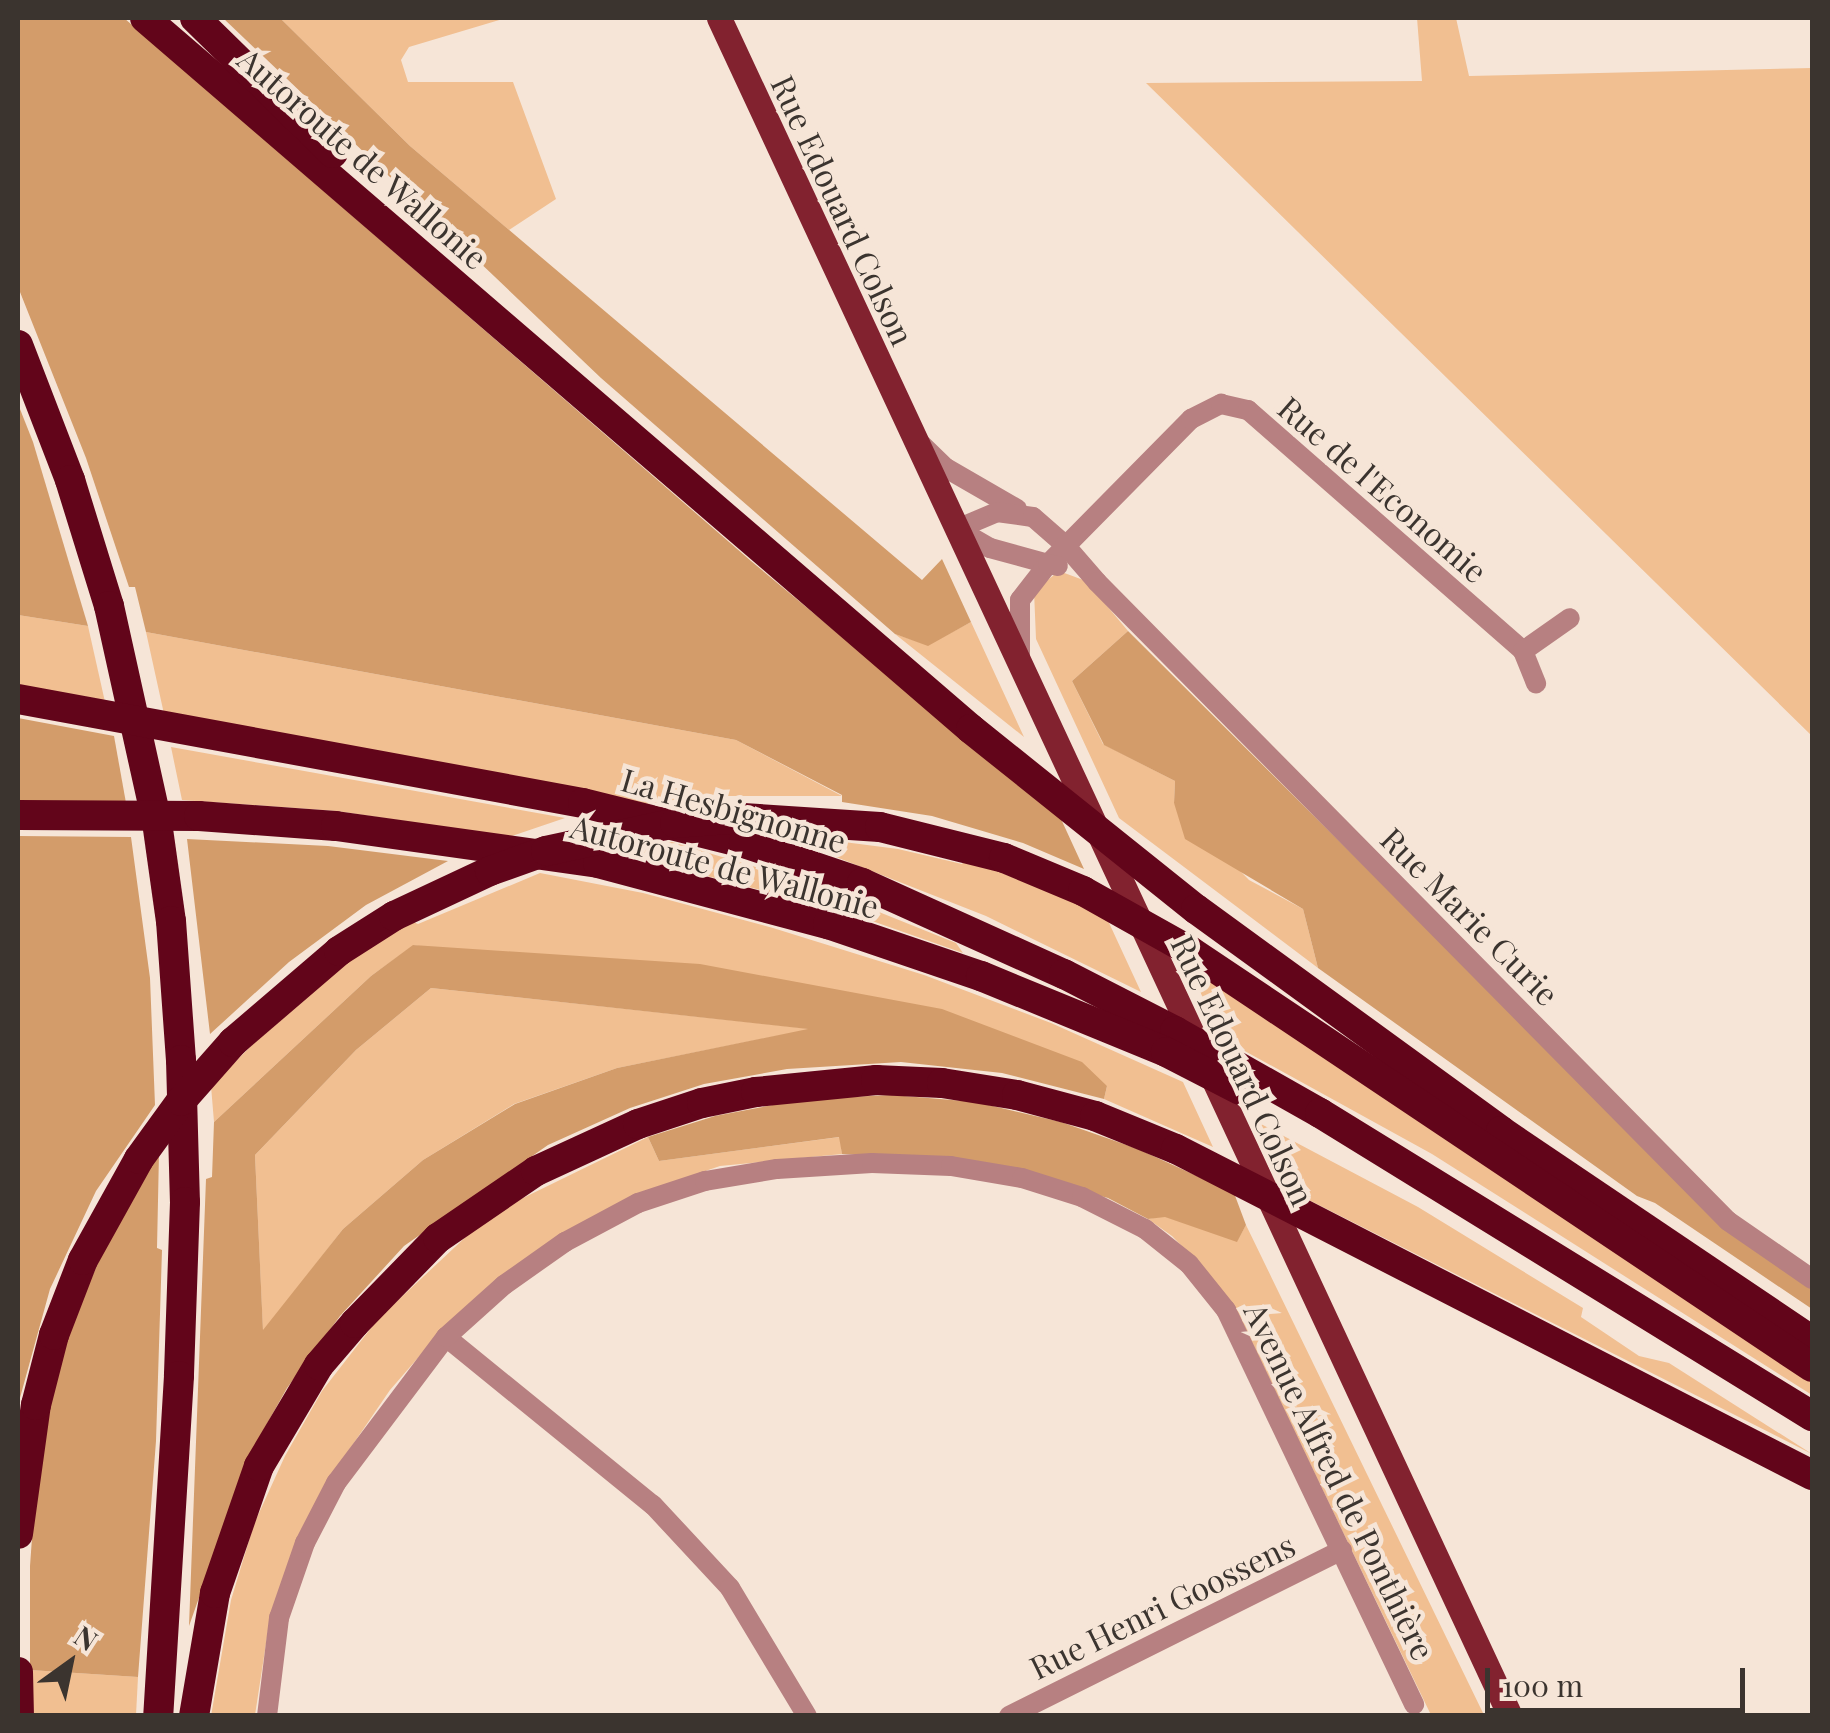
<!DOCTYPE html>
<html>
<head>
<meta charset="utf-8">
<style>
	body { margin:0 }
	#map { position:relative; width:1830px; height:1733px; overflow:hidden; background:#f6e5d7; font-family:"Playfair Display",serif }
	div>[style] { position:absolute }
	.green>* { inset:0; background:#f1bf91 }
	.forest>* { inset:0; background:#d39c6a }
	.minor>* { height:20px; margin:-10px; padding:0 10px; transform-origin:10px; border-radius:10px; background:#b78081 }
	.tertiary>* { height:20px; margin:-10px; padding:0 10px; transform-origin:10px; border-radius:10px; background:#b78081 }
	.primary>* { height:25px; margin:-12.5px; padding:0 12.5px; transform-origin:12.5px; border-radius:12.5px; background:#82222f }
	.motorway>* { height:30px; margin:-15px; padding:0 15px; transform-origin:15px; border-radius:15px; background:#62051a }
	span { translate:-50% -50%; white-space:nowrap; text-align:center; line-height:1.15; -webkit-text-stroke:9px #f6e5d7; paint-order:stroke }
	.street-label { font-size:32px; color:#3b342f }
	.frame { position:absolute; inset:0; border:20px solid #3b342f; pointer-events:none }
	.north { position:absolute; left:20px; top:1613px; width:100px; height:100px; -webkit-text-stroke:8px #f6e5d7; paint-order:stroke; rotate:33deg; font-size:28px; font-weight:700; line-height:40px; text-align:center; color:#3b342f }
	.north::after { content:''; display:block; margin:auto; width:35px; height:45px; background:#3b342f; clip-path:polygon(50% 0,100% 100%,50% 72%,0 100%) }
	.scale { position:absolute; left:1485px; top:1668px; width:260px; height:45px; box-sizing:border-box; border:5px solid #3b342f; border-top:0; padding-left:12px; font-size:30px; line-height:35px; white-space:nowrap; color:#3b342f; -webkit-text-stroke:8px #f6e5d7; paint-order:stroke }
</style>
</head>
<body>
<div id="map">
	<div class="green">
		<i style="clip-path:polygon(280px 18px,506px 18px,409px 47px,401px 60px,408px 82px,513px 82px,556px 199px,509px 230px,410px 146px)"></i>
		<i style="clip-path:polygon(1417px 18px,1456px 18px,1469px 76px,1812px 68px,1812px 736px,1146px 83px,1422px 81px)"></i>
		<i style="clip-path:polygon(1059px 571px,1086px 581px,1128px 631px,1072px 681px,1103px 744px,1175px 781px,1174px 803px,1249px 880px,1303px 909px,1318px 968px,1119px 818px,1036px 639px,1034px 591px)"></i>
		<i style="clip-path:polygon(18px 615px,88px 626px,105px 702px,18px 687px)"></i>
		<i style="clip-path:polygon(971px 622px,1024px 737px,895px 634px,928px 645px)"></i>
		<i style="clip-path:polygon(146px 632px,736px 740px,842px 796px,710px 796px,645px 804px,164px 714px)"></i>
		<i style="clip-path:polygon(171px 747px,565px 818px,509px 837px,337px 811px,182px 800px)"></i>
		<i style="clip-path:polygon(813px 838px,898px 849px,962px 864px,965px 859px,1104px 912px,1141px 992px,986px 916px,808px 846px)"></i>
		<i style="clip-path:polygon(672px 842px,802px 881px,956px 943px,963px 953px,858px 916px,620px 853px)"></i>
		<i style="clip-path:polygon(540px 873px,643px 893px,773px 928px,924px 975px,1051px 1023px,1183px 1082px,1213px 1147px,1104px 1099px,1107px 1086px,414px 945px,371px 976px,214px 1122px,211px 1086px,278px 1019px,341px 966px,411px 921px,418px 924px)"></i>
		<i style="clip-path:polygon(1188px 967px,1812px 1379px,1812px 1395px,1432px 1154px,1223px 1039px)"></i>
		<i style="clip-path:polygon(431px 988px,812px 1029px,617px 1068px,514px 1104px,423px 1160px,343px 1229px,263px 1332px,255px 1155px,356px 1050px)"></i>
		<i style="clip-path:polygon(1261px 1124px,1418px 1207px,1583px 1308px,1581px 1317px,1639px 1356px,1669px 1363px,1812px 1454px,1297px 1194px)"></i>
		<i style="clip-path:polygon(648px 1137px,659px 1161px,840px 1137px,842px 1154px,720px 1166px,635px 1195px,436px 1337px,390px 1390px,332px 1475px,269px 1624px,255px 1715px,211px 1716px,231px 1600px,254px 1524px,285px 1456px,322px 1391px,378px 1319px,470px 1233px,521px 1199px)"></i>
		<i style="clip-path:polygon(1164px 1216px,1237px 1241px,1246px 1225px,1484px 1715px,1431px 1715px,1237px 1312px,1208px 1273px,1172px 1236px,1148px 1219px)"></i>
		<i style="clip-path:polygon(30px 1670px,138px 1677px,136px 1715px,31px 1715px)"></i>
	</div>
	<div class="forest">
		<i style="clip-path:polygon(18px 18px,124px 18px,751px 561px,1061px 819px,1084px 869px,1023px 843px,932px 816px,842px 802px,842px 795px,736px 740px,146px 632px,135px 587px,129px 587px,86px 458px,18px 287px)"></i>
		<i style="clip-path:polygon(223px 18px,280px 18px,410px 146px,922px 580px,942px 559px,971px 622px,928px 646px,895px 634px,601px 378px)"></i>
		<i style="clip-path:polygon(18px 404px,33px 442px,88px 626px,18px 615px)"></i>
		<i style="clip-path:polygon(1128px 631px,1484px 985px,1775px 1264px,1812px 1289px,1812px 1309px,1655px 1203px,1637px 1196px,1318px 968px,1303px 909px,1185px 839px,1174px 803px,1175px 781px,1104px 745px,1072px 681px)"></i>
		<i style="clip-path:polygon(18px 718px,114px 736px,126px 803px,18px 804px)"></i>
		<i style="clip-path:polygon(18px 836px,131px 837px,150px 978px,155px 1105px,96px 1191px,50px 1289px,18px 1405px)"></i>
		<i style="clip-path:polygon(187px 839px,328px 846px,448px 861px,366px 905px,289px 962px,210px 1034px)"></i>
		<i style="clip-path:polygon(evenodd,413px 945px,700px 964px,942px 1009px,1082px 1062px,1107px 1086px,1104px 1099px,1002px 1073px,901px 1062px,787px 1069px,704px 1084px,630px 1108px,548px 1145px,404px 1246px,340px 1316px,287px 1388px,249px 1456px,189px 1626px,206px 1179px,212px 1177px,214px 1122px,371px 976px,413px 945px,431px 988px,808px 1029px,617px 1068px,515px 1104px,423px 1160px,343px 1229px,263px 1330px,255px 1155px,356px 1050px,431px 988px)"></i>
		<i style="clip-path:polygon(892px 1095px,976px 1102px,1061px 1122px,1138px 1149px,1234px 1193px,1246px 1225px,1237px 1242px,1165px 1217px,1148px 1219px,1108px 1198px,969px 1160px,842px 1154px,839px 1137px,659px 1161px,648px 1137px,715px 1116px,804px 1099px)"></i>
		<i style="clip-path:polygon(159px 1153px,157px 1248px,162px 1250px,156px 1441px,138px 1677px,30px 1670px,30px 1566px,36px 1482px,53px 1386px,73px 1320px,108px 1240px)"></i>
	</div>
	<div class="minor">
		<i style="left:922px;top:445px;width:33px;rotate:44deg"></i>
		<i style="left:946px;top:468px;width:82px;rotate:30deg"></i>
		<i style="left:957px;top:529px;width:43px;rotate:-23deg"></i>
		<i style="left:997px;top:512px;width:36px;rotate:8deg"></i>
		<i style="left:1033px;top:517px;width:43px;rotate:41.2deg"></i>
		<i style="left:1065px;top:545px;width:49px;rotate:49.1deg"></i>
		<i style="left:1097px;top:582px;width:898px;rotate:45.36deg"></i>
		<i style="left:1728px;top:1221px;width:102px;rotate:34.6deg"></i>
		<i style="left:957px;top:529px;width:38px;rotate:30deg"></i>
		<i style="left:990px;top:548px;width:60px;rotate:15.4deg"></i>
		<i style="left:1048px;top:564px;width:204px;rotate:-45.4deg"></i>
		<i style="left:1191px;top:419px;width:34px;rotate:-27deg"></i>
		<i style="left:1221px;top:404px;width:28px;rotate:13deg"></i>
		<i style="left:1248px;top:410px;width:366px;rotate:41.2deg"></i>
		<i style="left:1523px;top:651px;width:35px;rotate:68deg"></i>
		<i style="left:1523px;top:651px;width:57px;rotate:-35.1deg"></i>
		<i style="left:1020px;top:662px;width:62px;rotate:-90deg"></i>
		<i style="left:1020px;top:600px;width:46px;rotate:-52.1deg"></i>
		<i style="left:1048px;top:564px;width:10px;rotate:11deg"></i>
		<i style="left:446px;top:1337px;width:267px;rotate:39.1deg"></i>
		<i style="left:653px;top:1505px;width:113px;rotate:47.1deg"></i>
		<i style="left:730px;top:1588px;width:149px;rotate:59deg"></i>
		<i style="left:1009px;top:1716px;width:372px;rotate:-26.5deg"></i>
	</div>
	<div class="tertiary">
		<i style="left:267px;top:1716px;width:99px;rotate:-83deg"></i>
		<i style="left:279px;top:1618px;width:79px;rotate:-70.9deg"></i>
		<i style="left:305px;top:1543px;width:68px;rotate:-62.7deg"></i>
		<i style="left:336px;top:1483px;width:183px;rotate:-53deg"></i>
		<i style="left:446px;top:1337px;width:78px;rotate:-41.9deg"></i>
		<i style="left:504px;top:1285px;width:75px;rotate:-35.2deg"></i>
		<i style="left:565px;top:1242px;width:83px;rotate:-28.1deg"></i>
		<i style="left:638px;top:1203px;width:71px;rotate:-18.2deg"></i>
		<i style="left:705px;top:1181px;width:73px;rotate:-9.5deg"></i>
		<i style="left:777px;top:1169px;width:95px;rotate:-3.6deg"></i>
		<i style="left:872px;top:1163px;width:79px;rotate:2.2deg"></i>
		<i style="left:951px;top:1166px;width:72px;rotate:9.6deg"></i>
		<i style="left:1022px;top:1178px;width:63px;rotate:17.6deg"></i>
		<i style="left:1082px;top:1197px;width:71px;rotate:26.9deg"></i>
		<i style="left:1145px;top:1229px;width:56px;rotate:38.5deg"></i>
		<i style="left:1189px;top:1264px;width:59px;rotate:51.2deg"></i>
		<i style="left:1226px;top:1310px;width:437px;rotate:64.5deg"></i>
	</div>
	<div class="primary">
		<i style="left:719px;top:18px;width:1873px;rotate:65.02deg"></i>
	</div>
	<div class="motorway">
		<i style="left:145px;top:18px;width:1090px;rotate:40.72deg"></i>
		<i style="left:971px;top:729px;width:288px;rotate:38.7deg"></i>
		<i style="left:1196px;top:909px;width:377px;rotate:36deg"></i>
		<i style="left:1501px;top:1131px;width:375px;rotate:34deg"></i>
		<i style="left:195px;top:18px;width:193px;rotate:44.4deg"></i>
		<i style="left:18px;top:345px;width:145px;rotate:68.9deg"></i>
		<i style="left:70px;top:480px;width:132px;rotate:72.8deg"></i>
		<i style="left:109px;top:606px;width:221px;rotate:77.5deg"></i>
		<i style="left:157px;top:822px;width:100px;rotate:82deg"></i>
		<i style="left:171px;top:921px;width:139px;rotate:85.9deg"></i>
		<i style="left:181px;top:1060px;width:142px;rotate:88.4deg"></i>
		<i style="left:185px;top:1202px;width:174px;rotate:92deg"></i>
		<i style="left:179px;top:1376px;width:341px;rotate:93.5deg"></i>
		<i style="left:18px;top:699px;width:574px;rotate:10.43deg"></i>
		<i style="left:583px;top:803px;width:166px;rotate:14deg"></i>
		<i style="left:744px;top:843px;width:125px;rotate:18.7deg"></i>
		<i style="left:862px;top:883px;width:222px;rotate:24.3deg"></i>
		<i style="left:1064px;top:974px;width:125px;rotate:27.2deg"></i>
		<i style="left:1175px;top:1031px;width:167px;rotate:29.5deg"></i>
		<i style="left:1320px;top:1113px;width:578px;rotate:31.63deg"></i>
		<i style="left:18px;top:815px;width:181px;rotate:0.3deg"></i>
		<i style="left:199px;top:816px;width:137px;rotate:4.2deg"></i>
		<i style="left:336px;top:826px;width:265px;rotate:8deg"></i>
		<i style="left:598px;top:863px;width:238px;rotate:14.9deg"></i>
		<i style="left:828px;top:924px;width:162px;rotate:18.8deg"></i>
		<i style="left:981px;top:976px;width:200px;rotate:22.3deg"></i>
		<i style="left:1166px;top:1052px;width:83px;rotate:27.2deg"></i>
		<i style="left:18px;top:1534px;width:130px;rotate:-82.1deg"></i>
		<i style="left:36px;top:1405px;width:72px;rotate:-75.6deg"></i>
		<i style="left:54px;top:1335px;width:80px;rotate:-68.9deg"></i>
		<i style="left:83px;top:1260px;width:115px;rotate:-61deg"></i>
		<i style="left:139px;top:1159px;width:72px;rotate:-54.1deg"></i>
		<i style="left:181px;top:1101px;width:79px;rotate:-48.6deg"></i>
		<i style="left:233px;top:1042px;width:140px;rotate:-40.6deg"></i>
		<i style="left:339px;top:951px;width:65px;rotate:-32.5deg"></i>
		<i style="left:394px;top:916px;width:106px;rotate:-25.1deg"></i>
		<i style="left:490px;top:871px;width:59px;rotate:-19.7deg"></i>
		<i style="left:546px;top:851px;width:132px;rotate:-12.2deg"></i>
		<i style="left:675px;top:823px;width:68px;rotate:-4.2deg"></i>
		<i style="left:743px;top:818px;width:137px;rotate:3.8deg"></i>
		<i style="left:880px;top:827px;width:128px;rotate:14deg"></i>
		<i style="left:1004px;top:858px;width:86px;rotate:22.7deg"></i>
		<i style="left:1083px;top:891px;width:123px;rotate:29.3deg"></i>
		<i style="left:1190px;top:951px;width:748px;rotate:33.78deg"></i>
		<i style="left:18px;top:1672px;width:44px;rotate:88.7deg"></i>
		<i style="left:194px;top:1716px;width:125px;rotate:-80.3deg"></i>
		<i style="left:215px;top:1593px;width:134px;rotate:-70.9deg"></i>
		<i style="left:259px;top:1466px;width:117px;rotate:-59.3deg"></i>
		<i style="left:319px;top:1365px;width:55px;rotate:-49.4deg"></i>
		<i style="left:355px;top:1323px;width:119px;rotate:-45.7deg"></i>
		<i style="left:438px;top:1238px;width:119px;rotate:-34.4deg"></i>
		<i style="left:536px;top:1171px;width:112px;rotate:-24.7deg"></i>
		<i style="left:638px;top:1124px;width:67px;rotate:-18.2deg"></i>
		<i style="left:702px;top:1103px;width:55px;rotate:-11.5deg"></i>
		<i style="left:756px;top:1092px;width:121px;rotate:-5.7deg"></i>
		<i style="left:876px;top:1080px;width:66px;rotate:2.6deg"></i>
		<i style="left:942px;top:1083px;width:76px;rotate:9.1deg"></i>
		<i style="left:1017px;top:1095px;width:81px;rotate:15.1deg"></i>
		<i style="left:1095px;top:1116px;width:87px;rotate:22.2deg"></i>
		<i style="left:1176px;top:1149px;width:715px;rotate:27.14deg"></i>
	</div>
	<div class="street-label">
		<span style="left:363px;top:158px;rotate:41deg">Autoroute de Wallonie</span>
		<span style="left:843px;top:210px;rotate:65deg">Rue Edouard Colson</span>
		<span style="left:1383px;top:489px;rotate:41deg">Rue de l'Economie</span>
		<span style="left:734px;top:810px;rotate:16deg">La Hesbignonne</span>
		<span style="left:725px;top:866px;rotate:15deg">Autoroute de Wallonie</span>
		<span style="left:1470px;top:916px;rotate:45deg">Rue Marie Curie</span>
		<span style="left:1243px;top:1070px;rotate:65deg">Rue Edouard Colson</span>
		<span style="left:1340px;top:1481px;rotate:64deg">Avenue Alfred de Ponthière</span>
		<span style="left:1162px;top:1606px;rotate:-26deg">Rue Henri Goossens</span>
	</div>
	<div class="frame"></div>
	<div class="north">N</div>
	<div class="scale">100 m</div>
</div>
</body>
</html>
